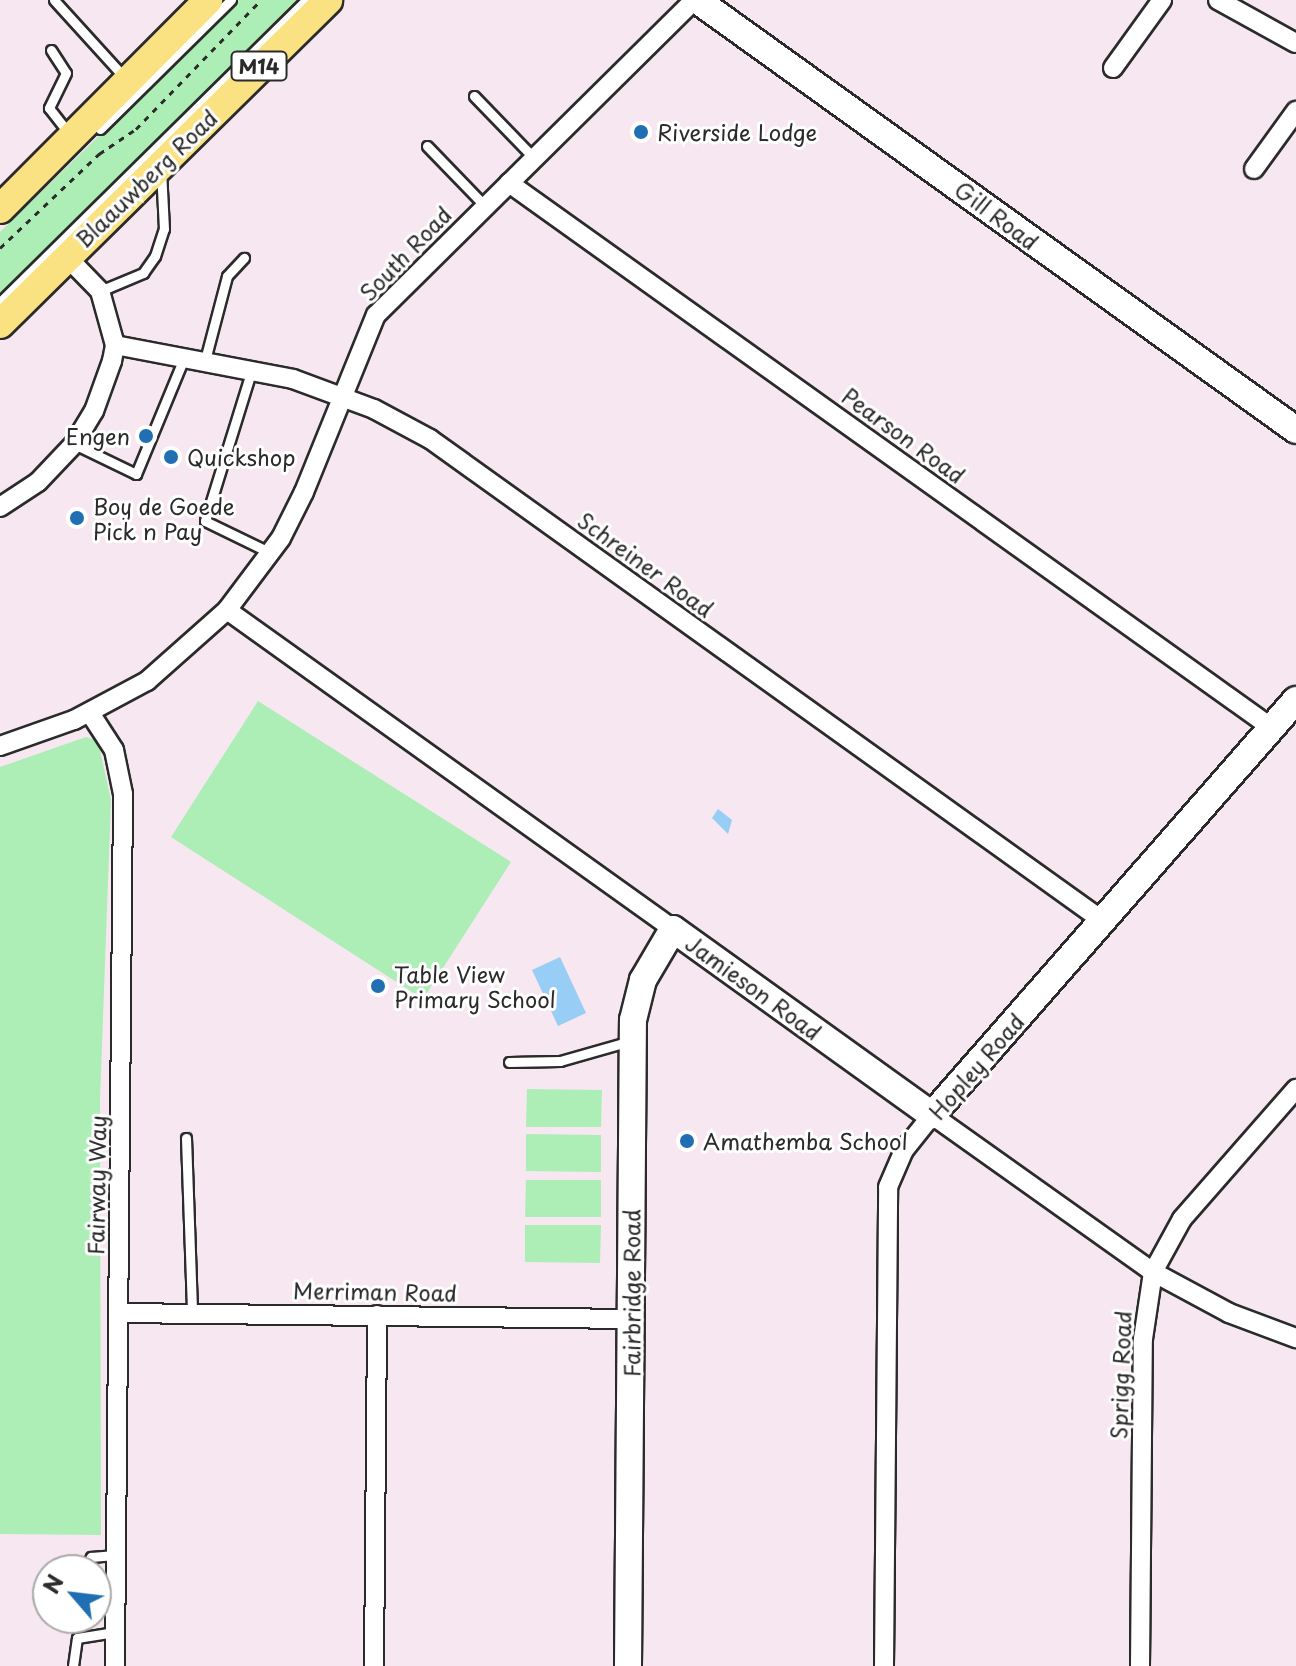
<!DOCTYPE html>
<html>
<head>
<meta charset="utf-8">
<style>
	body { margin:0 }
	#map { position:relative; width:1296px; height:1666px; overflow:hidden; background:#f7e7f0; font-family:"Playpen Sans",sans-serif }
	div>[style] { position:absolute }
	.green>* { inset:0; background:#adedb6 }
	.water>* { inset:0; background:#98cdf6 }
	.path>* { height:3px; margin-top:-1.5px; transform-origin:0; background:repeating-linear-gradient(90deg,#2b2b2b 0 6px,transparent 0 12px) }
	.roads { filter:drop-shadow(2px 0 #2b2b2b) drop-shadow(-2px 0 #2b2b2b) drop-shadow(0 2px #2b2b2b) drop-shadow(0 -2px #2b2b2b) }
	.lane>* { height:9px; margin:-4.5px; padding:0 4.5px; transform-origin:4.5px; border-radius:4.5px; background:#fff }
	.street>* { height:18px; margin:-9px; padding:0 9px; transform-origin:9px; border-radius:9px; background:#fff }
	.secondary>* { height:26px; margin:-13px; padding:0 13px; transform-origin:13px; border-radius:13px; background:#fff }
	.primary>* { height:28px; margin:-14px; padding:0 14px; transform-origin:14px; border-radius:14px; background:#fae181 }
	.dots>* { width:22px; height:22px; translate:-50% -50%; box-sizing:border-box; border:4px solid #fff; border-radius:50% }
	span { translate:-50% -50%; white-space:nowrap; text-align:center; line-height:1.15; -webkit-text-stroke:6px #fff; paint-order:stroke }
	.shield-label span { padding:2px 6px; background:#fff; border:2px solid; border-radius:6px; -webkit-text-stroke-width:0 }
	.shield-label { font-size:20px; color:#2b2b2b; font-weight:700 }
	.poi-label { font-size:22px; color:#2b2b2b }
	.left { translate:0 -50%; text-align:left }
	.right { translate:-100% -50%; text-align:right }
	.street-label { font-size:22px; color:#2b2b2b }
	.north { position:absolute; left:32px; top:1554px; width:80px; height:80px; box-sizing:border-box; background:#fff; border:2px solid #aaa; border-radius:50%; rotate:298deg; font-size:22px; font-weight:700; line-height:32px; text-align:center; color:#2b2b2b }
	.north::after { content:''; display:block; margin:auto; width:28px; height:36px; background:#1f6fb2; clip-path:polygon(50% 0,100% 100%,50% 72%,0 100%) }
</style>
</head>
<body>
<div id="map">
	<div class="green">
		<i style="clip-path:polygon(239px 0,300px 0,0 301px,0 232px)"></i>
		<i style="clip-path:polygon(258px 701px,511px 862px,423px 999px,171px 837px)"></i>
		<i style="clip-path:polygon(86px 737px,98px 741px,111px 800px,100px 1099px,101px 1535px,0 1534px,0 767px)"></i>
		<i style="clip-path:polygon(527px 1089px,602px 1090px,601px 1127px,526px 1127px)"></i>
		<i style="clip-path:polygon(526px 1134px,601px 1135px,601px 1172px,526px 1171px)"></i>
		<i style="clip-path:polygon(526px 1180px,601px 1180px,601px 1217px,525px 1217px)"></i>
		<i style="clip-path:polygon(525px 1225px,601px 1225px,600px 1263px,525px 1262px)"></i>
	</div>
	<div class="water">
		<i style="clip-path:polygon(718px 809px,732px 820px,728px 834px,712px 818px)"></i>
		<i style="clip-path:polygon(560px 957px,586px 1013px,558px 1026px,532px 970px)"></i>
	</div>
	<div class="path">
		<i style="left:0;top:248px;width:137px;rotate:-43.5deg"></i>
		<i style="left:99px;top:154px;width:45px;rotate:-34deg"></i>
		<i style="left:136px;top:129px;width:180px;rotate:-45.9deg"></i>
	</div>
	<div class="roads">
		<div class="lane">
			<i style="left:54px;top:0;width:104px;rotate:47.7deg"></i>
			<i style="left:51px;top:50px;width:27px;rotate:57deg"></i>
			<i style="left:66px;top:73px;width:39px;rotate:116deg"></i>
			<i style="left:49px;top:108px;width:34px;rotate:52deg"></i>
			<i style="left:474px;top:96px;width:86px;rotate:45.9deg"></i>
			<i style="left:100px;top:129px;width:184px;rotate:-44.6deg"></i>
			<i style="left:427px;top:146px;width:83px;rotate:46deg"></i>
			<i style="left:100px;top:291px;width:47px;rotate:-22.7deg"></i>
			<i style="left:143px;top:273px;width:21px;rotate:-55deg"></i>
			<i style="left:155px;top:256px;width:28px;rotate:-72deg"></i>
			<i style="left:164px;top:229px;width:60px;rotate:-92.9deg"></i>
			<i style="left:0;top:302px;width:430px;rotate:-44.6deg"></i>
			<i style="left:205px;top:360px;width:87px;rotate:-75.3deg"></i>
			<i style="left:227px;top:276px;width:25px;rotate:-47deg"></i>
			<i style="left:252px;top:369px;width:159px;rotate:107.2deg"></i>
			<i style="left:205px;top:521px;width:73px;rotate:25.9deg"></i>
			<i style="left:74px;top:444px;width:69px;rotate:25.8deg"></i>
			<i style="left:136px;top:474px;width:126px;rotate:-67.5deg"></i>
			<i style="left:509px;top:1062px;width:51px;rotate:-1.1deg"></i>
			<i style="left:560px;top:1061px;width:73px;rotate:-15.9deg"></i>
			<i style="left:186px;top:1138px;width:175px;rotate:88deg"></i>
			<i style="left:84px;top:1570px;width:15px;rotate:-62deg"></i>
			<i style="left:91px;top:1557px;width:24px;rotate:-5deg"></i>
			<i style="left:96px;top:1609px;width:19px;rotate:6deg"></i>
			<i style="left:73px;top:1666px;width:28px;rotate:-82deg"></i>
			<i style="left:77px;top:1638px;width:38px;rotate:-9deg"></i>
		</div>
		<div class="street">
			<i style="left:1218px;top:0;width:89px;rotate:28.9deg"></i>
			<i style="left:1113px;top:68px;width:84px;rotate:-54.2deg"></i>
			<i style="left:1254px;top:169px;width:72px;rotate:-54.1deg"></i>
			<i style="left:509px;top:183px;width:938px;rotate:35.54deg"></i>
			<i style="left:115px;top:345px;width:181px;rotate:10.8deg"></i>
			<i style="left:293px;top:379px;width:86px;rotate:20.3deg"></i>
			<i style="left:374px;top:409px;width:64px;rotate:28.2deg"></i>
			<i style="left:430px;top:439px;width:828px;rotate:35.61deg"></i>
			<i style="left:0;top:507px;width:45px;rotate:-33.3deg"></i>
			<i style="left:38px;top:482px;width:52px;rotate:-46.5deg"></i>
			<i style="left:74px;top:444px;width:39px;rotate:-59deg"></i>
			<i style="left:94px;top:411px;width:53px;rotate:-70.2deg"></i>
			<i style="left:112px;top:361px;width:16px;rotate:-79deg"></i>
			<i style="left:115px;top:345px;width:56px;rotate:-105.5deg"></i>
			<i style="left:100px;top:291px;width:49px;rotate:-134.2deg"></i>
			<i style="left:227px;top:610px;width:548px;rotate:35.57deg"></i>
			<i style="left:90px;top:713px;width:44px;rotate:57deg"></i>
			<i style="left:114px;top:750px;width:45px;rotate:78.4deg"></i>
			<i style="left:123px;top:794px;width:872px;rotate:90.53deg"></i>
			<i style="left:0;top:746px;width:78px;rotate:-19.4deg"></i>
			<i style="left:74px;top:720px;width:83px;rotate:-28.1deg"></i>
			<i style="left:147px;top:681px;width:107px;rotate:-41.6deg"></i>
			<i style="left:227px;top:610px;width:90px;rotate:-53.1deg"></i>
			<i style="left:281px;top:538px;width:51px;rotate:-63.4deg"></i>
			<i style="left:304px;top:492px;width:191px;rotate:-67.9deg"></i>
			<i style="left:376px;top:315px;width:448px;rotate:-44.7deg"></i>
			<i style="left:119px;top:1313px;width:512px;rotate:0.67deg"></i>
			<i style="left:374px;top:1666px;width:351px;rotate:-89.5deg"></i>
			<i style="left:884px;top:1666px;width:479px;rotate:-89.5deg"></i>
			<i style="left:888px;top:1187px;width:40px;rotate:-66.6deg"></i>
			<i style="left:904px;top:1150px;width:45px;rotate:-51.3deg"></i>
			<i style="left:932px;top:1115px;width:271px;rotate:35.4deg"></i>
			<i style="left:1153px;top:1272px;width:86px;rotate:28.3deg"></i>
			<i style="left:1229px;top:1313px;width:72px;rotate:20.5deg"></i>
			<i style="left:1140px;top:1666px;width:327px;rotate:-89.5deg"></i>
			<i style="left:1143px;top:1339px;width:68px;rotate:-81.5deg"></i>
			<i style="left:1153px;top:1272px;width:60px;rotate:-61.3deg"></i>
			<i style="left:1182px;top:1219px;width:173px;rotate:-48.8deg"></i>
		</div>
		<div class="secondary">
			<i style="left:697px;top:0;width:737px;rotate:35.67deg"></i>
			<i style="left:628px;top:1666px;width:646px;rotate:-89.56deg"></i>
			<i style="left:633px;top:1020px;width:41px;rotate:-76deg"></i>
			<i style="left:643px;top:980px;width:59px;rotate:-59.5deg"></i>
			<i style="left:673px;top:929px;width:319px;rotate:35.7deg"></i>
			<i style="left:932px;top:1115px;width:552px;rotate:-48.75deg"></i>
		</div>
		<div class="primary">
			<i style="left:0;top:209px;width:295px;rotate:-45.1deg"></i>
			<i style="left:0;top:324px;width:461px;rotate:-44.6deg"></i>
		</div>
	</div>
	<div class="dots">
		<i style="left:641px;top:132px;background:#1f6fb2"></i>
		<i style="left:146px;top:436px;background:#1f6fb2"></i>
		<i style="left:171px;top:457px;background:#1f6fb2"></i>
		<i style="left:77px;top:518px;background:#1f6fb2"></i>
		<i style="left:378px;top:986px;background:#1f6fb2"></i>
		<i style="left:687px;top:1141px;background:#1f6fb2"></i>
	</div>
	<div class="shield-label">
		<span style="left:259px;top:66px">M14</span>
	</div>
	<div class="poi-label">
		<span class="left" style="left:657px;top:132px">Riverside Lodge</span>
		<span class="right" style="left:130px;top:436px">Engen</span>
		<span class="left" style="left:187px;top:457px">Quickshop</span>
		<span class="left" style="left:93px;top:518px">Boy de Goede<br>Pick n Pay</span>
		<span class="left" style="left:394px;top:986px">Table View<br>Primary School</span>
		<span class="left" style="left:703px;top:1141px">Amathemba School</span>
	</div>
	<div class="street-label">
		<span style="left:146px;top:178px;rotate:-44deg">Blaauwberg Road</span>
		<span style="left:997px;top:215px;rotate:37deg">Gill Road</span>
		<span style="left:405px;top:253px;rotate:-46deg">South Road</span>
		<span style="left:904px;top:435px;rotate:36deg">Pearson Road</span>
		<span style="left:646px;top:564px;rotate:36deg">Schreiner Road</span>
		<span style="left:754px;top:987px;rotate:36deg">Jamieson Road</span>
		<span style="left:976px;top:1066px;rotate:-49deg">Hopley Road</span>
		<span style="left:96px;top:1185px;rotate:-89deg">Fairway Way</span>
		<span style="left:375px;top:1291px;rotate:1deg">Merriman Road</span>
		<span style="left:631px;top:1293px;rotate:-90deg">Fairbridge Road</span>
		<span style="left:1120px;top:1375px;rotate:-88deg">Sprigg Road</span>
	</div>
	<div class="north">N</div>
</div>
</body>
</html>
